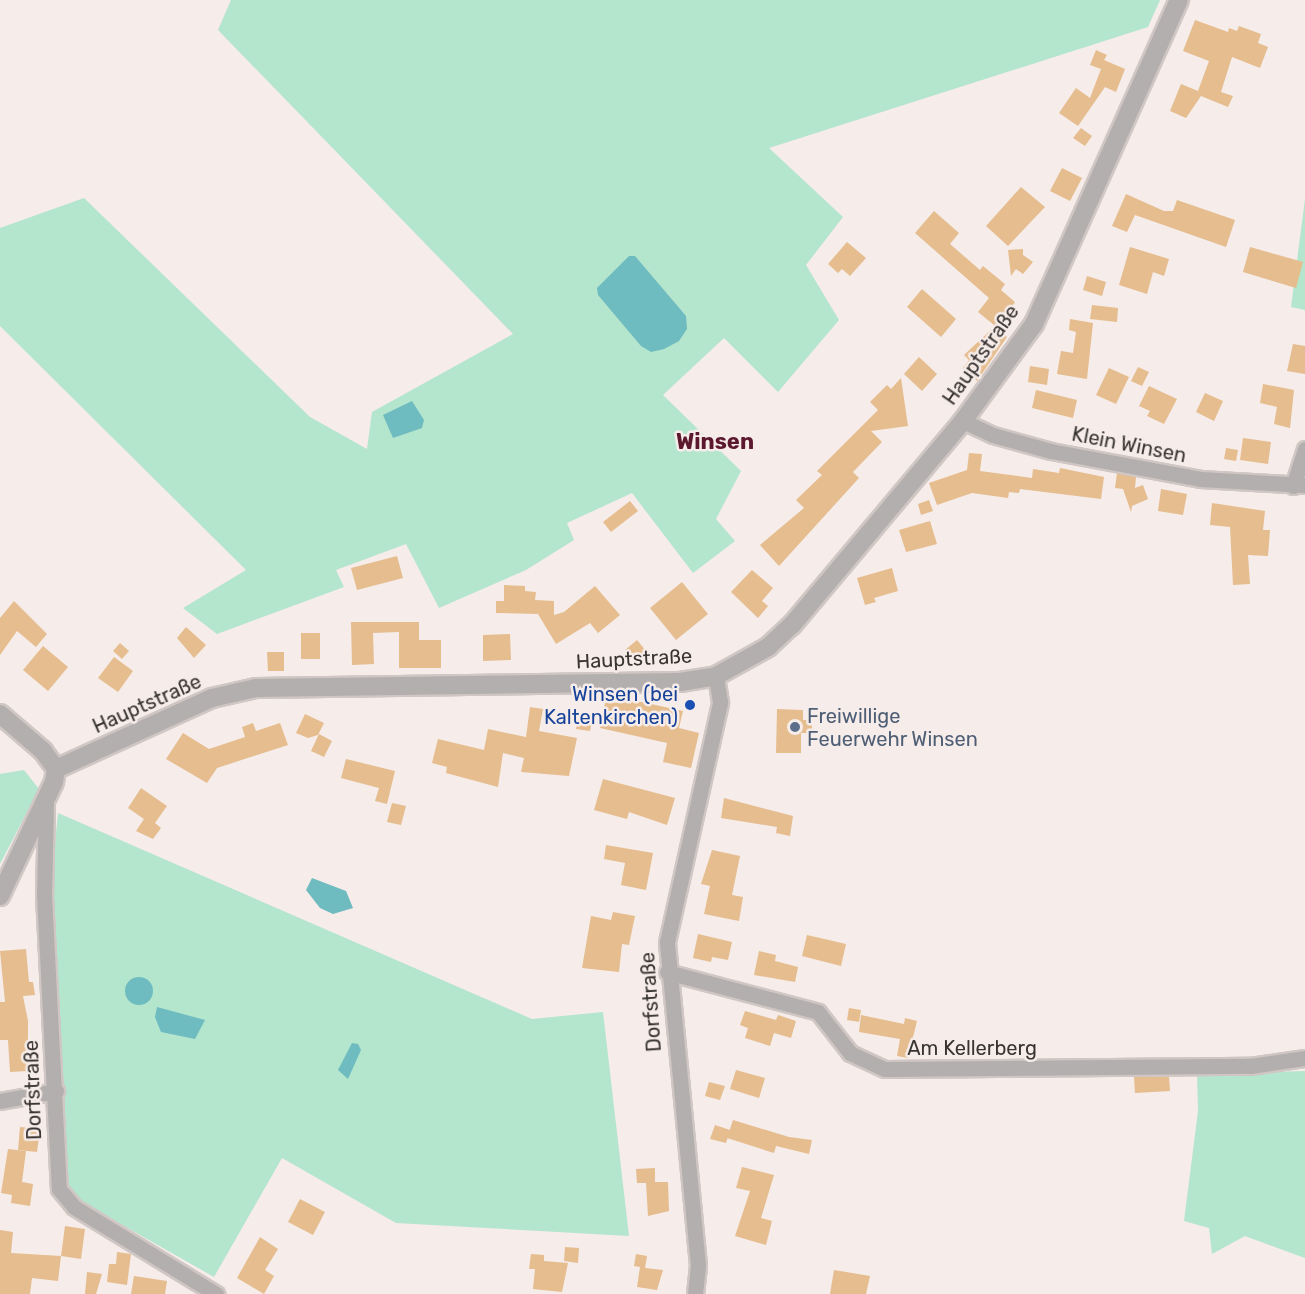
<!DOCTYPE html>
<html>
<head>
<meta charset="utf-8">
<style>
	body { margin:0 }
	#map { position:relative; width:1305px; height:1294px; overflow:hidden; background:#f6ece9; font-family:Rubik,sans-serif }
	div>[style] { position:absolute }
	.green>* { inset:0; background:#b4e5cd }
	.water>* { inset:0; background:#6ebbc0 }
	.round { border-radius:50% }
	.building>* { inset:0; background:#e5bd8e }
	.roads { filter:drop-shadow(2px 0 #d0c7c4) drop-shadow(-2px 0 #d0c7c4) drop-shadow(0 2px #d0c7c4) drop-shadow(0 -2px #d0c7c4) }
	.minor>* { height:15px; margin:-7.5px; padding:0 7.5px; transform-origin:7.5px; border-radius:7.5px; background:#b3afae }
	.tertiary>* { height:18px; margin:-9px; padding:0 9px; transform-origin:9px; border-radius:9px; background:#b3afae }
	.dots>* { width:16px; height:16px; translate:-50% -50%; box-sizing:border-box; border:3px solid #f6ece9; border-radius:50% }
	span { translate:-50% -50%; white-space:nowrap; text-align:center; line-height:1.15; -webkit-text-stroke:5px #f6ece9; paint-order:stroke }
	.street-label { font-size:20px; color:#383432 }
	.transit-label { font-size:20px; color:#164399 }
	.right { translate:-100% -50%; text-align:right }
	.service-label { font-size:20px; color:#4e5e75 }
	.left { translate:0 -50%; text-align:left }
	.quarter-label { font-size:22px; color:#5c182e; font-weight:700 }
</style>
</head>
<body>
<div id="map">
	<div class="green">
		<i style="clip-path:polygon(231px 0,1160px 0,1148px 27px,769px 148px,843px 217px,806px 265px,839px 320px,778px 392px,724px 338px,663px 395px,741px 471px,716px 519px,735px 541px,693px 573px,632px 493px,567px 523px,574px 540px,526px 570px,439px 608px,406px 544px,336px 570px,344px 587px,217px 634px,183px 608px,246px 570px,0 326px,0 228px,84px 198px,310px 417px,367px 449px,372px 412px,513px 334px,218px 30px)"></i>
		<i style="clip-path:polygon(1305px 199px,1305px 310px,1291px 307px)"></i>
		<i style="clip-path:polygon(24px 770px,39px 789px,0 864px,0 774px)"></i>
		<i style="clip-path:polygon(58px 813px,532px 1019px,603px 1012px,629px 1236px,396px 1223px,282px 1158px,214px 1277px,82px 1202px,66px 1188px,61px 1146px,63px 1086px,52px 874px)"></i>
		<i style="clip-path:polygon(1305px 1071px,1305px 1258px,1245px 1236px,1212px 1254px,1209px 1228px,1184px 1221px,1198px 1111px,1197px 1074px)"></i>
	</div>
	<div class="water">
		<i style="clip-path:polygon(629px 256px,635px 256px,686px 316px,687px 329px,679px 341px,664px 349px,651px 352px,641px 346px,598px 295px,597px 288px)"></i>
		<i style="clip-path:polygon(412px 401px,424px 420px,422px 428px,393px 438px,383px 415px)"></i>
		<i style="clip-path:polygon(312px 878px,346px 891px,353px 908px,333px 914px,320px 908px,306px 890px)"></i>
		<i class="round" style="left:125px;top:977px;width:28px;height:28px"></i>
		<i style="clip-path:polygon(157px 1007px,205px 1020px,195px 1039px,161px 1032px,155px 1017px)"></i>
		<i style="clip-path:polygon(352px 1043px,358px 1044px,361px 1050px,348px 1079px,338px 1070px)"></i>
	</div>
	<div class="building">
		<i style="clip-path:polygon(1195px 20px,1228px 32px,1229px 28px,1237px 31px,1239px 26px,1261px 34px,1258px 43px,1268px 47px,1260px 68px,1232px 57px,1221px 92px,1233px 96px,1228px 107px,1201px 96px,1186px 118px,1170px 111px,1181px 84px,1198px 91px,1209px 61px,1183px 51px)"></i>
		<i style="clip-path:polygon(1096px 50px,1107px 55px,1104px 60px,1125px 69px,1116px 92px,1105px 87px,1078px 126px,1059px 113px,1076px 88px,1090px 98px,1101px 69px,1090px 65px)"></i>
		<i style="clip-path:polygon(1081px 128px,1092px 136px,1085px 146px,1073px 138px)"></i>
		<i style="clip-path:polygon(1062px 168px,1082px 178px,1070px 201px,1050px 191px)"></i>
		<i style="clip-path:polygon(1021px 187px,1045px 207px,1008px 246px,986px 226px)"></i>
		<i style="clip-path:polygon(1126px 194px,1164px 211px,1173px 211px,1177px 200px,1235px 220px,1226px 247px,1135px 215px,1127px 232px,1112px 226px)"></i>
		<i style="clip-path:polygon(934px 211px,959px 233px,950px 244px,980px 270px,983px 266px,1005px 284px,1001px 290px,1015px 302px,999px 329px,978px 312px,989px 298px,915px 233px)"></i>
		<i style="clip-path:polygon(847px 242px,866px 258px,850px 276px,842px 269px,838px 273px,828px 264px)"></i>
		<i style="clip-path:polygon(1130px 247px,1169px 259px,1164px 276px,1153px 272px,1147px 294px,1119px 285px)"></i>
		<i style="clip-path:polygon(1250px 247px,1303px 262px,1296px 288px,1243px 272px)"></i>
		<i style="clip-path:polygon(1023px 249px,1023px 255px,1033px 262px,1023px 274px,1016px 269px,1011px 276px,1008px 250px)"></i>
		<i style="clip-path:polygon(1087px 276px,1106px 282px,1102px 296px,1083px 290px)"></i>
		<i style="clip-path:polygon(922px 289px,956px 319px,941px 337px,907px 307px)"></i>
		<i style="clip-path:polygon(1092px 305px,1118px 308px,1117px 322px,1090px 319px)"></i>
		<i style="clip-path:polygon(1070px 319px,1093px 323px,1087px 379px,1057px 374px,1061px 351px,1073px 353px,1076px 332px,1069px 330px)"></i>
		<i style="clip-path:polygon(995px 326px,1007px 337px,977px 381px,963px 368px,969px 360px,964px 355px)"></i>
		<i style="clip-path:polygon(1293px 344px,1305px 346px,1305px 374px,1287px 371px)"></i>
		<i style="clip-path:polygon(919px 357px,937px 374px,922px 391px,904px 374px)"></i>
		<i style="clip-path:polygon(1030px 366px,1049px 369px,1047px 385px,1028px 382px)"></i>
		<i style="clip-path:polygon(1138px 367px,1149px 372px,1142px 386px,1131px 381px)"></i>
		<i style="clip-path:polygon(1109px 368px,1129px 377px,1116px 404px,1096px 395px)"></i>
		<i style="clip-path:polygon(901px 378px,908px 426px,871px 431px,882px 442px,853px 472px,859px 478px,779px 566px,760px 545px,804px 508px,796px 500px,822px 475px,817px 471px,878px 410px,870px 402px,887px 385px,891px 389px)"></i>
		<i style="clip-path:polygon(1263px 384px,1294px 390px,1290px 428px,1274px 424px,1277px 407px,1260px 403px)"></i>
		<i style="clip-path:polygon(1149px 386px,1177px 399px,1164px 424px,1147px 416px,1150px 411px,1139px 406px)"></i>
		<i style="clip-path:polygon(1036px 390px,1077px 400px,1073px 418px,1032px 408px)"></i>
		<i style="clip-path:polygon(1205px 393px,1223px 401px,1214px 421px,1196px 412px)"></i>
		<i style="clip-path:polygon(1243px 438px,1271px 442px,1268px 464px,1240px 460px)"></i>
		<i style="clip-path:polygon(1226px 448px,1238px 450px,1236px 461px,1224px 459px)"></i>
		<i style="clip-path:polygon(969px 453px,982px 454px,980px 471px,1032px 478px,1033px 469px,1059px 473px,1060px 468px,1104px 477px,1101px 499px,1020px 489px,1019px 493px,1009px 492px,1008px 498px,972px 493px,937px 505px,929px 483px,967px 470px)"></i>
		<i style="clip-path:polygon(1117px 473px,1136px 477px,1135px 488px,1143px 485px,1148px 499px,1132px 506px,1131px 512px,1123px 489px,1115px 488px)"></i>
		<i style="clip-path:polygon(1161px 489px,1187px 494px,1183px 515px,1158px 511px)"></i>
		<i style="clip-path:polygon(929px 500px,933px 511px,921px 515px,918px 504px)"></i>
		<i style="clip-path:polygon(630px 501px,638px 511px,611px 532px,603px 522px)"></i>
		<i style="clip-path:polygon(1212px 503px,1265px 511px,1263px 530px,1270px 530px,1268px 556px,1248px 555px,1250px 584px,1233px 585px,1230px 527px,1210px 525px)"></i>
		<i style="clip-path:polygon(930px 521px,937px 544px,906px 552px,899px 530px)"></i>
		<i style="clip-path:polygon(397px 556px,403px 578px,357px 590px,351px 568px)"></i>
		<i style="clip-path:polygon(892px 568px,898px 591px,874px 598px,876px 602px,865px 605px,857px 578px)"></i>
		<i style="clip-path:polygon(752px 570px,773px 588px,762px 601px,768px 606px,758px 618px,731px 592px)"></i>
		<i style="clip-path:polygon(682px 582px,708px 614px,676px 640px,650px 608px)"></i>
		<i style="clip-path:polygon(504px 585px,525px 586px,525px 591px,536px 592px,535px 600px,554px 601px,554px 615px,564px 612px,595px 586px,620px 615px,598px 633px,590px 623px,556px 644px,538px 614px,496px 613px,496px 601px,504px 601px)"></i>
		<i style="clip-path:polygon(14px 601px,47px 634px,36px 647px,17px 631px,0 655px,0 618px)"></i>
		<i style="clip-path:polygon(351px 622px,419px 622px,419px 640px,441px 640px,441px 668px,399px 668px,399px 632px,373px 633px,374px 664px,352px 665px)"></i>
		<i style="clip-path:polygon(186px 627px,206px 645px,194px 658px,177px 638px)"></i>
		<i style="clip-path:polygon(301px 633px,320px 633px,320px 659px,301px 659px)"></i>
		<i style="clip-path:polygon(510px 634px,511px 660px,483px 661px,483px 635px)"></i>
		<i style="clip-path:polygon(637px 640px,651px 657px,638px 667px,625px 650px)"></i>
		<i style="clip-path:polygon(120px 643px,129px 651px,122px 659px,113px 651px)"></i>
		<i style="clip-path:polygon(43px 646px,68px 667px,48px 691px,23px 670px)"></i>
		<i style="clip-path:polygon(267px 652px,284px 652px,284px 671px,268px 671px)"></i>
		<i style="clip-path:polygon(114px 657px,133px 671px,118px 692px,98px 678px)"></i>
		<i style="clip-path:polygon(642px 702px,683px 711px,679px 728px,699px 733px,691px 768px,663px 762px,667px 743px,600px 728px,605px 703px)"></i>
		<i style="clip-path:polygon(530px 707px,543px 709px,539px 731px,577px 738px,569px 776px,521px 772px,524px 758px,503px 753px,498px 787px,446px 773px,447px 767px,432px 763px,438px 739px,484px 750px,488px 729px,526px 737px)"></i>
		<i style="clip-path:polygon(777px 709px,803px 710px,803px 720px,812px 720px,812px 733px,801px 733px,801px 753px,776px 753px)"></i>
		<i style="clip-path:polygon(305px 714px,324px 723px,318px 735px,308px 738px,296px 733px)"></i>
		<i style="clip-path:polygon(578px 717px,592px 719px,590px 731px,576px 729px)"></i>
		<i style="clip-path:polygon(253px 723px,256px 731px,280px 723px,288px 745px,217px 768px,207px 783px,166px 759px,183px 733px,209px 749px,245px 737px,242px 727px)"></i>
		<i style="clip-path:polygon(319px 734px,332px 741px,324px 757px,311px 751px)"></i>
		<i style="clip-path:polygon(346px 759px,395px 771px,387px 804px,375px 801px,379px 788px,341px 778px)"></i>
		<i style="clip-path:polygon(603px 779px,675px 798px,667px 825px,629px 812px,627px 819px,594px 810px)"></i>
		<i style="clip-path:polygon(141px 788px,167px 806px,155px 823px,161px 828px,153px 839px,136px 831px,144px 819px,128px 808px)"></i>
		<i style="clip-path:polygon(724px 798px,793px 816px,790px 836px,776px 833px,777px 827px,721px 818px)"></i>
		<i style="clip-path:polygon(392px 803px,406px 806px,401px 825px,387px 822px)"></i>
		<i style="clip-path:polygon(606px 845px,653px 853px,646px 890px,621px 885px,625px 863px,604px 859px)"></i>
		<i style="clip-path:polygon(712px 850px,740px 856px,732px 895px,743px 897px,739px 921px,704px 914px,710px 886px,701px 884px)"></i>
		<i style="clip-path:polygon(613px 912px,635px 916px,629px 945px,622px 944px,619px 972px,582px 968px,591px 916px,611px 920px)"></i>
		<i style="clip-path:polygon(698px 934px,732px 942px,728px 960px,712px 957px,711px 962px,693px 958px)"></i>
		<i style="clip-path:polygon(807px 935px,846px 944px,841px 966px,802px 956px)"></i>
		<i style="clip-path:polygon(26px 949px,29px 982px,33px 982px,35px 995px,23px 996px,28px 1021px,28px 1071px,10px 1072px,8px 1040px,0 1040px,0 1002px,5px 1002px,0 951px)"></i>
		<i style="clip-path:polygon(759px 951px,776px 955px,775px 961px,798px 967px,795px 982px,754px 975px)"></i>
		<i style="clip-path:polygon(849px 1008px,861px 1010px,859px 1022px,847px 1020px)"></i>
		<i style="clip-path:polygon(745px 1011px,776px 1020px,778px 1015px,796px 1021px,791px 1038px,774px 1033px,770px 1046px,745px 1038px,748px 1028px,740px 1025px)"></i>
		<i style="clip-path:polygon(861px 1015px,904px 1024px,905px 1018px,917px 1021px,908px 1058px,897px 1056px,900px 1039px,859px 1032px)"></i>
		<i style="clip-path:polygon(736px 1070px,765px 1078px,759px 1098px,730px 1089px)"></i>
		<i style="clip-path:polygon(1169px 1076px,1170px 1091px,1135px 1093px,1134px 1077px)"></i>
		<i style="clip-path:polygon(709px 1082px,725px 1086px,720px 1100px,705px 1096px)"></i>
		<i style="clip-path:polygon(733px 1120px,789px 1137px,812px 1140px,809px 1154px,776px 1146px,774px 1153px,727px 1138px)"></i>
		<i style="clip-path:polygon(715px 1125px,730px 1130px,726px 1143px,710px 1139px)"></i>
		<i style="clip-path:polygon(20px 1127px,40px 1129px,37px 1152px,18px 1150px)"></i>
		<i style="clip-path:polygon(8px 1149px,26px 1151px,22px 1182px,33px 1184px,30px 1206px,11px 1203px,12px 1195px,1px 1193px)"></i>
		<i style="clip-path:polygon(742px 1167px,774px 1175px,761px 1218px,772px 1221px,766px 1245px,735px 1236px,750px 1191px,736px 1188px)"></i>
		<i style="clip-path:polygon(655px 1168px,655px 1182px,668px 1182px,669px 1211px,648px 1216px,646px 1183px,651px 1183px,637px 1183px,636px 1169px)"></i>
		<i style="clip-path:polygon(300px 1199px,325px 1212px,313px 1235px,288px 1222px)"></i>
		<i style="clip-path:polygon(65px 1226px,85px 1229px,81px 1259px,61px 1256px)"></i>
		<i style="clip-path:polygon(0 1230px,13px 1232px,11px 1253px,61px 1256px,58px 1281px,32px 1278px,30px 1294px,0 1294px)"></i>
		<i style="clip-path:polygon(260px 1237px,278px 1249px,265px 1270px,274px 1276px,264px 1294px,237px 1278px)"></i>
		<i style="clip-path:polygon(565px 1247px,579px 1248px,578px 1263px,564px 1261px)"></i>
		<i style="clip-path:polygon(117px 1252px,131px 1254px,127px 1285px,107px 1282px,109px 1264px,116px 1264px)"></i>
		<i style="clip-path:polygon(531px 1254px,544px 1255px,544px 1261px,568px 1263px,562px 1292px,533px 1289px,535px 1269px,529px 1269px)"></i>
		<i style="clip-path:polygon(636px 1254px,647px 1256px,645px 1268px,663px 1270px,657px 1290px,637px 1287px,640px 1267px,634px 1266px)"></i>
		<i style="clip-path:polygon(834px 1270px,870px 1276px,866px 1294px,830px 1294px)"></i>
		<i style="clip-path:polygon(87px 1272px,102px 1274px,96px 1294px,85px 1294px)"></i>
		<i style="clip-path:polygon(134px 1276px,167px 1281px,165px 1294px,131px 1294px)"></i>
	</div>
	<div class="roads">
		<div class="minor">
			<i style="left:963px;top:421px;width:33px;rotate:25deg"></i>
			<i style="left:993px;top:435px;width:60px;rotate:15.4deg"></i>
			<i style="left:1051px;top:451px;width:152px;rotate:10.6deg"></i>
			<i style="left:1200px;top:479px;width:105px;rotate:3.3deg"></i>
			<i style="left:1293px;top:486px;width:39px;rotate:-72deg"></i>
			<i style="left:46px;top:803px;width:92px;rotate:91.2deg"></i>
			<i style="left:44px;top:895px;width:294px;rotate:87.1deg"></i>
			<i style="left:59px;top:1189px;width:23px;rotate:50deg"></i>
			<i style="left:74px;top:1207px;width:167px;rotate:31.5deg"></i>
			<i style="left:667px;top:972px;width:156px;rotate:14.8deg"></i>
			<i style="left:818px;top:1012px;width:52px;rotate:52deg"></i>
			<i style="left:850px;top:1053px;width:38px;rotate:25deg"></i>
			<i style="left:885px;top:1069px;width:365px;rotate:-0.5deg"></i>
			<i style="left:1250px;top:1066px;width:56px;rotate:-8.3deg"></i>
			<i style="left:0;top:1101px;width:57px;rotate:-10.1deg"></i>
			<i style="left:695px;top:1294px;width:29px;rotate:-84deg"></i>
			<i style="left:698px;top:1265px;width:324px;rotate:-95.5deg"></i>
			<i style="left:667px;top:942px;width:246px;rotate:-77.5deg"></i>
			<i style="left:720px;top:702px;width:26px;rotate:-99deg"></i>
		</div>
		<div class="tertiary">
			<i style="left:0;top:714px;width:57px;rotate:40.7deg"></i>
			<i style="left:43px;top:751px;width:22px;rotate:54deg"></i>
			<i style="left:56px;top:769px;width:171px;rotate:-24.5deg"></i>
			<i style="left:212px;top:698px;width:45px;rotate:-12.8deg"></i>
			<i style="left:256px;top:688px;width:424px;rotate:-0.8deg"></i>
			<i style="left:680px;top:682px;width:36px;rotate:-9deg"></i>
			<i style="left:716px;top:676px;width:60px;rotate:-29.1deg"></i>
			<i style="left:768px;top:647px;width:33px;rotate:-43deg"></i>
			<i style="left:792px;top:625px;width:266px;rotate:-50deg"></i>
			<i style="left:963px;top:421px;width:120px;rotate:-53.8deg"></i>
			<i style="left:1034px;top:324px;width:355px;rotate:-65.9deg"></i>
			<i style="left:0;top:896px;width:126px;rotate:-64.7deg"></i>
			<i style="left:54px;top:782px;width:13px;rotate:-81deg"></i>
		</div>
	</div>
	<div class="dots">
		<i style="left:690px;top:705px;background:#1a4fb4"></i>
		<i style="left:795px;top:727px;background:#5c6f8a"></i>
	</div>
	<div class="street-label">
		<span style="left:981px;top:355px;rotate:-55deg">Hauptstraße</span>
		<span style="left:1129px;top:445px;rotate:11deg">Klein Winsen</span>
		<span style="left:634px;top:659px;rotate:-3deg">Hauptstraße</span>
		<span style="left:147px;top:704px;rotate:-24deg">Hauptstraße</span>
		<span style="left:651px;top:1002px;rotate:-94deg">Dorfstraße</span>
		<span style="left:972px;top:1048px">Am Kellerberg</span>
		<span style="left:33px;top:1090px;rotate:-92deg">Dorfstraße</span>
	</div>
	<div class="transit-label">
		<span class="right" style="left:678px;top:706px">Winsen (bei<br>Kaltenkirchen)</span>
	</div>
	<div class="service-label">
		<span class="left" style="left:807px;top:728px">Freiwillige<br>Feuerwehr Winsen</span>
	</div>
	<div class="quarter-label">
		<span style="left:715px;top:442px">Winsen</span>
	</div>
</div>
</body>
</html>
